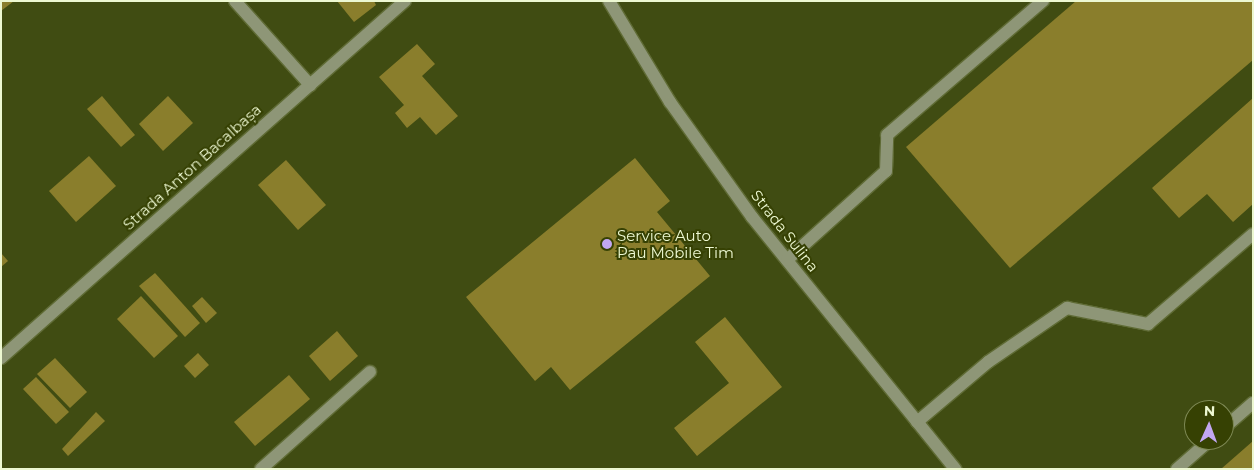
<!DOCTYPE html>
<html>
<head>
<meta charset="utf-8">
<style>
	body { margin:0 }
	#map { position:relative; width:1254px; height:470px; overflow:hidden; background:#404c12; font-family:Montserrat,sans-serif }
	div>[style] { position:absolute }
	.building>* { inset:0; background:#8a7e2c }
	.roads { filter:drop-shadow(1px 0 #5f6b35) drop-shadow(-1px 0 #5f6b35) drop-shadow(0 1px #5f6b35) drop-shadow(0 -1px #5f6b35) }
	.minor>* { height:12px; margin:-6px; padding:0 6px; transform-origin:6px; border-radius:6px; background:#8e9677 }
	.dots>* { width:14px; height:14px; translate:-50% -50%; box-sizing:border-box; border:2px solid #364103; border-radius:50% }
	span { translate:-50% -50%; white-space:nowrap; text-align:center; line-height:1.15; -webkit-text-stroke:4px #364103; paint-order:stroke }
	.street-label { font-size:15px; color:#edf8d2 }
	.poi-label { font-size:15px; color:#edf8d2 }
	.left { translate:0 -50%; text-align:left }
	.frame { position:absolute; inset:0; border:2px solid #edf8d2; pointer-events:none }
	.north { position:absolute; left:1184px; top:400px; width:50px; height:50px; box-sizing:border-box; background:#364103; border:1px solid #7f8a56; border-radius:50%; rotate:2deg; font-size:14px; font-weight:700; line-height:20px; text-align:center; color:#edf8d2 }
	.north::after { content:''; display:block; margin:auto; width:18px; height:22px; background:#c2a7f2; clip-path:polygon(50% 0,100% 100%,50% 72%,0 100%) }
</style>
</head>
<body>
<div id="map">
	<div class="building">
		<i style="clip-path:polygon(1px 1px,14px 1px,1px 11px)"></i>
		<i style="clip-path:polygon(337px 1px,374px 1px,376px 5px,354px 22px)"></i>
		<i style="clip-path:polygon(1076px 1px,1253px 1px,1253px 60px,1010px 268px,906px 147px)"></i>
		<i style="clip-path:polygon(417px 44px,435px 64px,422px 76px,458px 116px,436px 135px,420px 117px,407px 128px,395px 113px,404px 105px,379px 77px)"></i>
		<i style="clip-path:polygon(102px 96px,135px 135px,121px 147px,87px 109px)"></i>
		<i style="clip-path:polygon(168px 96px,193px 123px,163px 151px,139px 124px)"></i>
		<i style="clip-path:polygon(1253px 98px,1253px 204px,1233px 222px,1207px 194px,1179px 218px,1152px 188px)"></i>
		<i style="clip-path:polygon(89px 156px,116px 186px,76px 222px,49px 191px)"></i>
		<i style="clip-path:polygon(635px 158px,670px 201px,657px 212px,710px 276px,570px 390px,551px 367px,535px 381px,466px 297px)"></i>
		<i style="clip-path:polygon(286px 160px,326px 205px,298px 230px,258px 185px)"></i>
		<i style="clip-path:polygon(1px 253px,8px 261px,1px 267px)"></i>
		<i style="clip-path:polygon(155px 273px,200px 323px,185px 337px,139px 286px)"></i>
		<i style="clip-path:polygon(141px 296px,178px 336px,154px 358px,117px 319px)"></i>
		<i style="clip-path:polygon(202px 297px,217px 313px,206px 323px,192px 306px)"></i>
		<i style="clip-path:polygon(725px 317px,782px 387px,697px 456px,674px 428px,729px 383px,695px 342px)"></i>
		<i style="clip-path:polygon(337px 331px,358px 356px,330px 381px,309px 356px)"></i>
		<i style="clip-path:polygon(198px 353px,209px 365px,195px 378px,184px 366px)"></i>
		<i style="clip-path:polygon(55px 358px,87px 392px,70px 408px,37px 374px)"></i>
		<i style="clip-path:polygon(289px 375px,310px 399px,255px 446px,234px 422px)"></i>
		<i style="clip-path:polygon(36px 377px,69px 412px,56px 424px,23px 389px)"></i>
		<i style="clip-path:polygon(96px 412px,105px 421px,68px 456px,62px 449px)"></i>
		<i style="clip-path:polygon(1253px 441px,1253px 469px,1221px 469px)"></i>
	</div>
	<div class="roads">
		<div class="minor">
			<i style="left:235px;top:1px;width:113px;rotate:48.2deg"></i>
			<i style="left:609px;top:1px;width:118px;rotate:58.9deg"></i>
			<i style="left:670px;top:102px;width:141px;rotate:54.5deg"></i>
			<i style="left:752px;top:217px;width:324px;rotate:51.1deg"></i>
			<i style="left:787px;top:260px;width:133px;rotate:-42deg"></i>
			<i style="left:886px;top:171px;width:36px;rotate:-88deg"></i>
			<i style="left:887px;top:135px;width:206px;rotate:-40.7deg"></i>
			<i style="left:1px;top:358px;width:539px;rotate:-41.47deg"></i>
			<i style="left:917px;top:422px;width:93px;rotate:-40.2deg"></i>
			<i style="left:988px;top:362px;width:96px;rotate:-34.4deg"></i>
			<i style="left:1067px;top:308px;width:83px;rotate:11.2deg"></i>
			<i style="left:1148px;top:324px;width:138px;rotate:-40.6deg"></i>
			<i style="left:1224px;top:428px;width:38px;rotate:-41deg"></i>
			<i style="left:261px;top:469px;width:146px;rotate:-41.7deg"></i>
			<i style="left:1177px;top:469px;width:44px;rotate:-41.3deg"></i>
		</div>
	</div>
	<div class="dots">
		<i style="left:607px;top:244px;background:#c2a7f2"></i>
	</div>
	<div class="street-label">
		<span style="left:192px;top:167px;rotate:-42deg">Strada Anton Bacalbașa</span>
		<span style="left:785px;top:231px;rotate:52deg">Strada Sulina</span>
	</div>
	<div class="poi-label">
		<span class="left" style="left:617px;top:244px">Service Auto<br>Pau Mobile Tim</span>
	</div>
	<div class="frame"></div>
	<div class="north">N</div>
</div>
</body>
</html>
